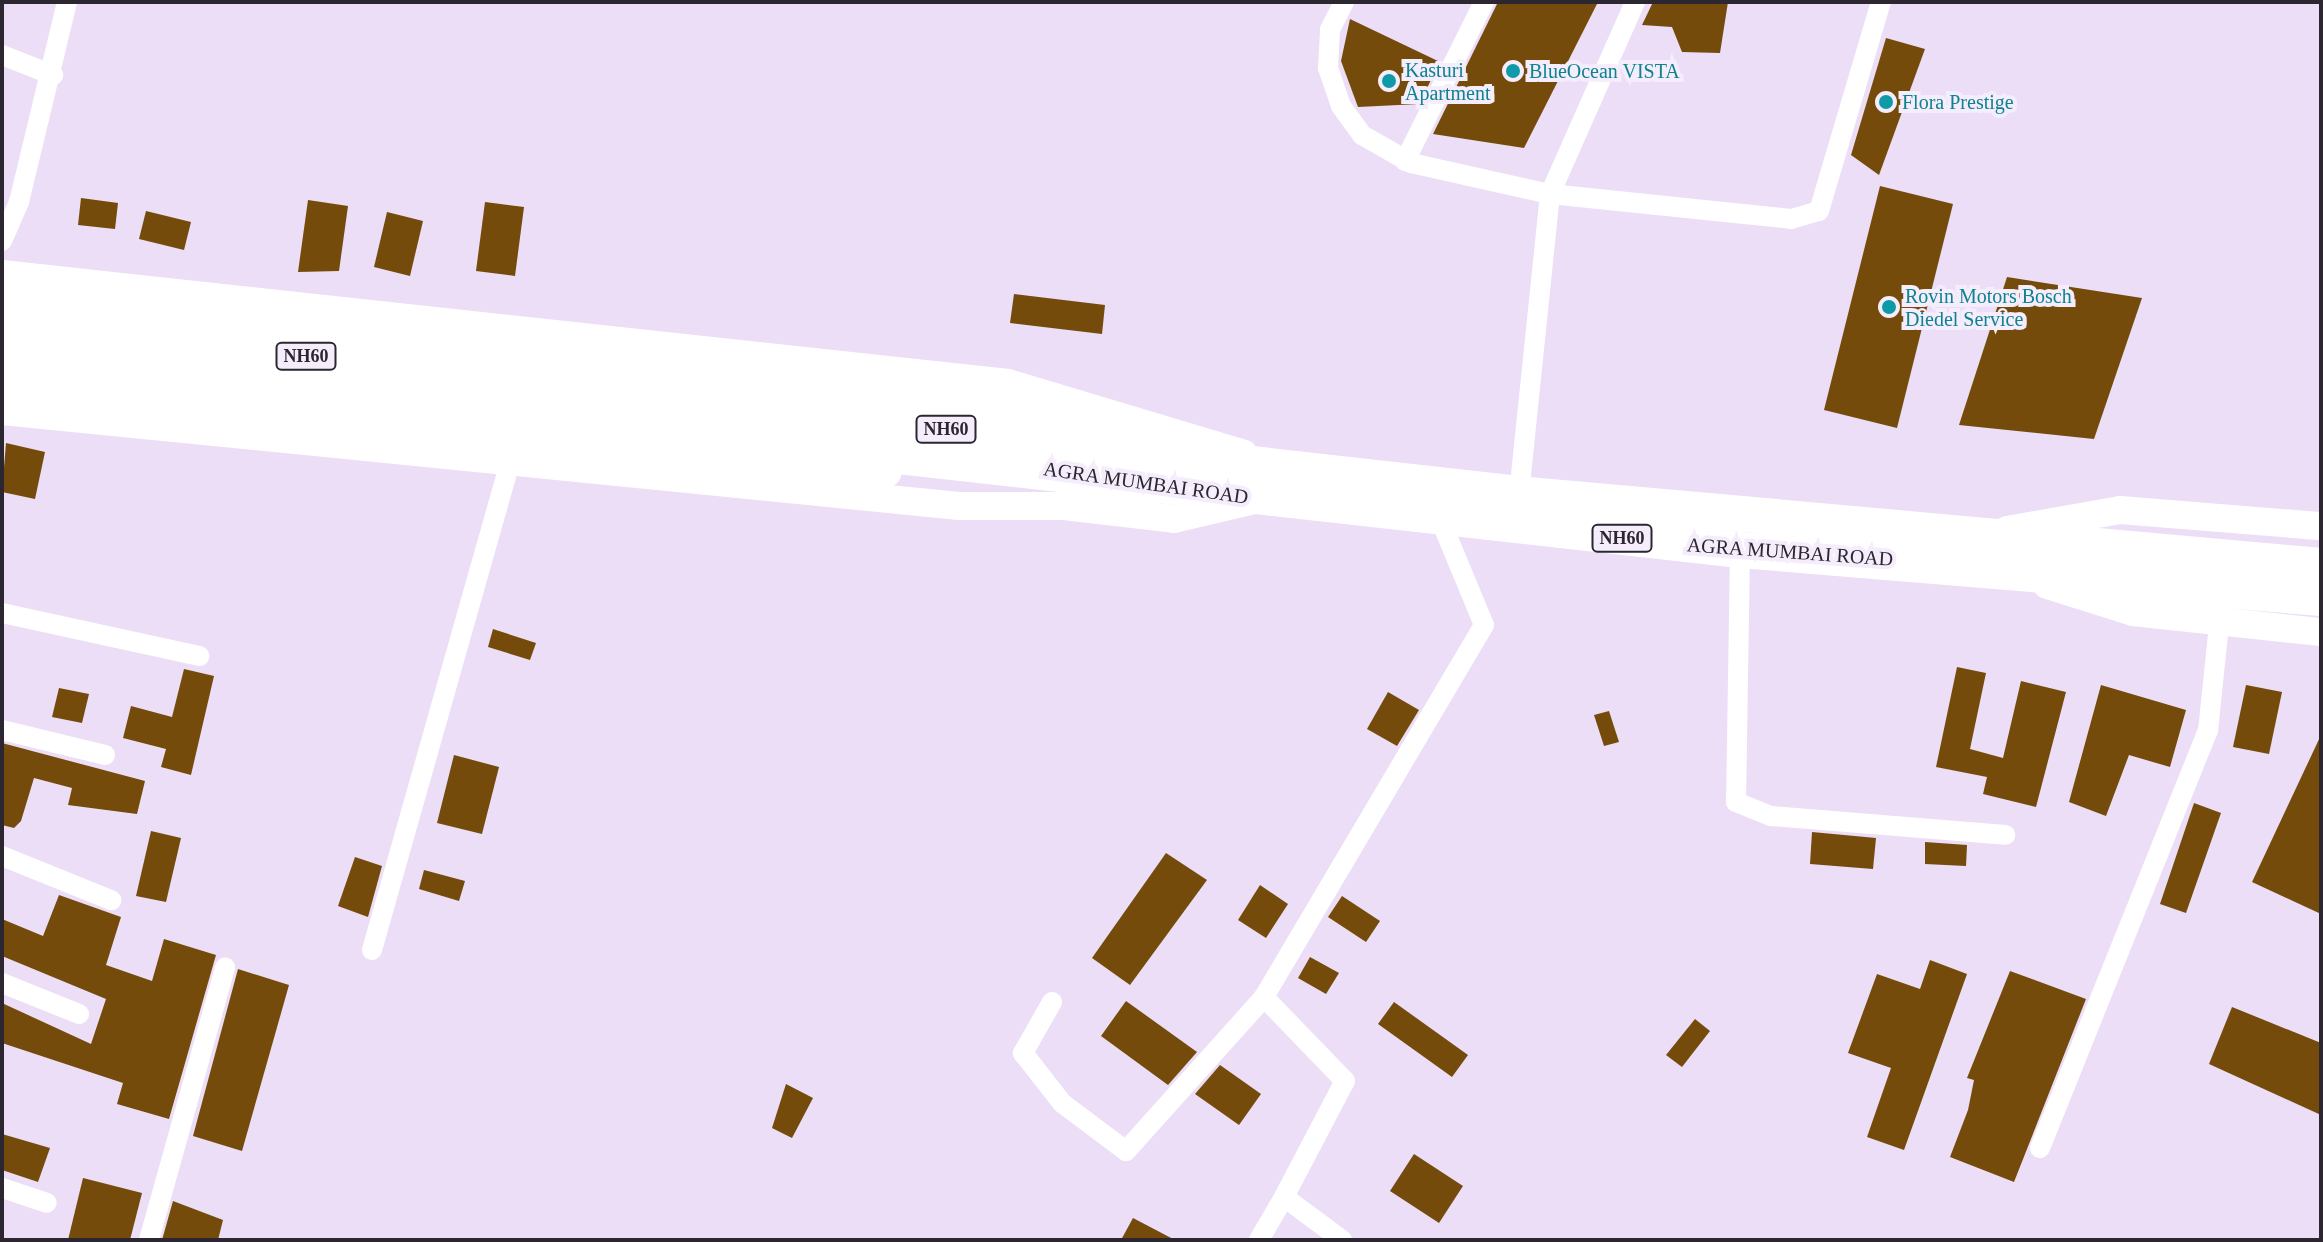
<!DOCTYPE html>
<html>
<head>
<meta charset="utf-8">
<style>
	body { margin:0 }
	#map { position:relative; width:2323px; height:1242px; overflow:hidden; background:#ebdef6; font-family:Georgia,serif }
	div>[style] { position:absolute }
	.building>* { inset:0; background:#744b0a }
	.street>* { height:20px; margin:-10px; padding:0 10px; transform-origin:10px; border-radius:10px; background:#fff }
	.secondary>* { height:28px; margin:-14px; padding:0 14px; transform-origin:14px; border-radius:14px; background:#fff }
	.primary>* { height:32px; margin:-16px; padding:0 16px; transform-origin:16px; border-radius:16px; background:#fff }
	.highway>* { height:36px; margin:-18px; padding:0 18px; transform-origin:18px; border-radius:18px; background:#fff }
	.dots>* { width:22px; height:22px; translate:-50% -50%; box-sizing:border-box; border:4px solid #f5edfc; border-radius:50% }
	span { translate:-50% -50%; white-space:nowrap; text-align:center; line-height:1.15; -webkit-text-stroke:8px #f5edfc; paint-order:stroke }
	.shield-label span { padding:2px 6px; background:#f5edfc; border:2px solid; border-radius:6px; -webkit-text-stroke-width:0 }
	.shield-label { font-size:18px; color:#2b262f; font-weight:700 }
	.culture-label { font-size:20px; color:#0d838f }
	.left { translate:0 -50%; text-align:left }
	.street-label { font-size:20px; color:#2b262f }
	.frame { position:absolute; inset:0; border:4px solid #2b262f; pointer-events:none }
</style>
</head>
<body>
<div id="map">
	<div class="building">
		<i style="clip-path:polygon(1498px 2px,1598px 2px,1524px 148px,1433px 134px)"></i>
		<i style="clip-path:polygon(1653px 2px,1728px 2px,1720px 53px,1682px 52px,1672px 27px,1642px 25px)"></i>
		<i style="clip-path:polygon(1350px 19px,1440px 62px,1419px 104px,1358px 107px,1341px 61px)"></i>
		<i style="clip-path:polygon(1886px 38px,1925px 49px,1879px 175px,1851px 155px)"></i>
		<i style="clip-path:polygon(1880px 186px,1953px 204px,1897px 428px,1824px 410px)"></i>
		<i style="clip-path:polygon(81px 198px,118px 203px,115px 229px,78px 225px)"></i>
		<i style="clip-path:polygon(308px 200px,348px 206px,339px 271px,298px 272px)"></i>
		<i style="clip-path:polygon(485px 202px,524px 207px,515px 276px,476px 271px)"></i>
		<i style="clip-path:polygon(146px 211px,191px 222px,184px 250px,139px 239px)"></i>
		<i style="clip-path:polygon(387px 212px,423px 221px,410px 276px,374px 267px)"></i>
		<i style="clip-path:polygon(2007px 277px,2142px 298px,2094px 439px,1959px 425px)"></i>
		<i style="clip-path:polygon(1014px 294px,1105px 305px,1102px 334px,1010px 323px)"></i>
		<i style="clip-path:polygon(6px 443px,45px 452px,35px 499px,2px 492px)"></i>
		<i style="clip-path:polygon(493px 629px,536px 643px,530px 660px,488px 647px)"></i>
		<i style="clip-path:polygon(1957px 667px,1986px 673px,1970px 749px,2003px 758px,2021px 681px,2066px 692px,2036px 807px,1983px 794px,1987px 777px,1936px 767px)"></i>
		<i style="clip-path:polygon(184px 669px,214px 676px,191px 775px,161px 767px,166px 749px,123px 738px,131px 706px,172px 717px)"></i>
		<i style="clip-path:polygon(2101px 685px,2186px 710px,2170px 767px,2129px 755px,2106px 816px,2069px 802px)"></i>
		<i style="clip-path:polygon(2246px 685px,2282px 692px,2269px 754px,2233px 747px)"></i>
		<i style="clip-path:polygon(59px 688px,89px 694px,82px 723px,52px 717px)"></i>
		<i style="clip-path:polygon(1388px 692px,1419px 710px,1397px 746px,1367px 729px)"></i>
		<i style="clip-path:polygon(1609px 711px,1619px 742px,1604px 746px,1594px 715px)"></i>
		<i style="clip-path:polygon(2321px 735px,2321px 914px,2252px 882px)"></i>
		<i style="clip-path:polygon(2px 743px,145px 781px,137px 814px,68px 805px,72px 788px,34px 778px,21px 821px,14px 828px,2px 825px)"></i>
		<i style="clip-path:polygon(454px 755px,499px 767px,482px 834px,437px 823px)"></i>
		<i style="clip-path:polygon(2194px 803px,2221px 813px,2186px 913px,2160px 904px)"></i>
		<i style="clip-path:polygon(151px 831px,181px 838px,166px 902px,136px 896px)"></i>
		<i style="clip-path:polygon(1812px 832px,1876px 838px,1873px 869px,1810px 864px)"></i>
		<i style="clip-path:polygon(1925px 842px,1967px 845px,1966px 866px,1925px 864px)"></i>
		<i style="clip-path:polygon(1166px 853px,1207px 880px,1130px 985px,1092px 958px)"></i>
		<i style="clip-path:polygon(355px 857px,382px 866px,368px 917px,338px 906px)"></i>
		<i style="clip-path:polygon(424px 870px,465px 881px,459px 901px,419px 889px)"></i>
		<i style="clip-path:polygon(1260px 885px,1288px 904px,1266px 938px,1238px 920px)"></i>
		<i style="clip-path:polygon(59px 895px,121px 917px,106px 965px,152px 981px,164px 939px,216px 955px,169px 1119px,117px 1104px,123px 1083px,2px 1043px,2px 1003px,91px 1044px,106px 999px,2px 956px,2px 919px,43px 936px)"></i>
		<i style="clip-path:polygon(1342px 896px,1380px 921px,1366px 942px,1328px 917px)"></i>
		<i style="clip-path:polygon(1310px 957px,1339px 973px,1326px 994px,1298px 978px)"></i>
		<i style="clip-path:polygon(1930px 960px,1967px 974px,1904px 1150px,1867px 1137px,1891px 1068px,1848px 1053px,1877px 974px,1920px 989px)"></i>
		<i style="clip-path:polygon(238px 969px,289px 985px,242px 1151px,193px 1136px)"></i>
		<i style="clip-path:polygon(2010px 971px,2086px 999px,2014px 1182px,1950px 1157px,1968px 1110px,1974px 1080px,1967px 1078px)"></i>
		<i style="clip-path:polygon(1126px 1001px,1197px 1052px,1168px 1085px,1101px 1036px)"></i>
		<i style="clip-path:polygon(1394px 1002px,1468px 1055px,1452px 1077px,1378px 1024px)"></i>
		<i style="clip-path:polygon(2232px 1007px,2321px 1043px,2321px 1115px,2209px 1064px)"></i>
		<i style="clip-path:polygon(1695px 1019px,1710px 1031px,1682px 1067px,1666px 1055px)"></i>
		<i style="clip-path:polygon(1220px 1065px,1261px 1094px,1239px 1125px,1195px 1094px)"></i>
		<i style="clip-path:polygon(786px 1084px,813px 1098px,792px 1138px,772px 1128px)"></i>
		<i style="clip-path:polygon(2px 1134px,50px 1148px,38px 1182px,2px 1170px)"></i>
		<i style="clip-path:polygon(1414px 1154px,1463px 1186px,1439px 1223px,1390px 1191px)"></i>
		<i style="clip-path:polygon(83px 1178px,142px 1193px,130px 1240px,68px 1240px)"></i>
		<i style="clip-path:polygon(173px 1201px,223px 1220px,218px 1240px,162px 1240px)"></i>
		<i style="clip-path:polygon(1133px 1218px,1175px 1240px,1121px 1240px)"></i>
	</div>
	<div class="street">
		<i style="left:1344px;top:2px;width:31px;rotate:117deg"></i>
		<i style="left:1330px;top:30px;width:38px;rotate:93deg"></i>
		<i style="left:1328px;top:68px;width:40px;rotate:71.1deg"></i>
		<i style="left:1341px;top:106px;width:36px;rotate:54deg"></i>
		<i style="left:1362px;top:135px;width:56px;rotate:29.7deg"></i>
		<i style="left:1411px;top:163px;width:142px;rotate:12.6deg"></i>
		<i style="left:1550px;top:194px;width:210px;rotate:-66.1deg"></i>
		<i style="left:2px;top:55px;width:55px;rotate:21.4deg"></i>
		<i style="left:1405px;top:161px;width:178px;rotate:-63.6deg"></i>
		<i style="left:2px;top:241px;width:43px;rotate:-66.4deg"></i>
		<i style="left:19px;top:202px;width:206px;rotate:-76.5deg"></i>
		<i style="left:1519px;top:494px;width:302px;rotate:-84.1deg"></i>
		<i style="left:1550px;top:194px;width:242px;rotate:5.9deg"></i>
		<i style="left:1791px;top:219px;width:29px;rotate:-16deg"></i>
		<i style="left:1819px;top:211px;width:218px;rotate:-73.5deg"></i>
		<i style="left:1740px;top:550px;width:252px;rotate:90.9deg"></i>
		<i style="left:1736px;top:802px;width:38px;rotate:22deg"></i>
		<i style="left:1771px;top:816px;width:235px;rotate:4.6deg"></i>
		<i style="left:2px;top:613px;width:202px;rotate:12.3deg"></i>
		<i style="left:2px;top:730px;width:106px;rotate:13.6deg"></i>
		<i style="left:2px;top:856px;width:118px;rotate:22deg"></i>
		<i style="left:372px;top:950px;width:503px;rotate:-74.2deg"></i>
		<i style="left:2px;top:983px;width:83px;rotate:21.9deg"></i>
		<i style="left:1052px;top:1002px;width:59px;rotate:119.6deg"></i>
		<i style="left:1023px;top:1053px;width:63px;rotate:52deg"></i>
		<i style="left:1062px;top:1103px;width:80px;rotate:36.9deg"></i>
		<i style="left:1126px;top:1151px;width:207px;rotate:-48.1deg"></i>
		<i style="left:2040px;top:1148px;width:450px;rotate:-68.1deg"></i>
		<i style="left:2208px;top:731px;width:107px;rotate:-84.1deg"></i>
		<i style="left:2px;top:1188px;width:47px;rotate:18.4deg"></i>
		<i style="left:149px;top:1240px;width:283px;rotate:-74.4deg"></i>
		<i style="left:1259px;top:1240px;width:50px;rotate:-59.8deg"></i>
		<i style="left:1342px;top:1240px;width:72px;rotate:-143.4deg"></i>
		<i style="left:1284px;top:1197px;width:131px;rotate:-62.3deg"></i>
		<i style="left:1345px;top:1081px;width:117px;rotate:-134deg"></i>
		<i style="left:1264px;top:997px;width:432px;rotate:-59.4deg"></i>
		<i style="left:1484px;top:625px;width:115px;rotate:-112.5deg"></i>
	</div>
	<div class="secondary">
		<i style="left:2px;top:274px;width:1012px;rotate:6.18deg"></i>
		<i style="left:1008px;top:383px;width:246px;rotate:16.7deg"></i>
		<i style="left:2px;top:411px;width:962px;rotate:5.67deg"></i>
		<i style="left:959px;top:506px;width:105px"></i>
		<i style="left:1064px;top:506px;width:111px;rotate:6.7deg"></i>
		<i style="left:1174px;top:519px;width:78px;rotate:-13.3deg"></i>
		<i style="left:2007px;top:530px;width:115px;rotate:-10deg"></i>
		<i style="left:2120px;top:510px;width:202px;rotate:4.6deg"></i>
		<i style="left:2047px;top:585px;width:90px;rotate:17.4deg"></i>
		<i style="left:2133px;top:612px;width:189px;rotate:6.1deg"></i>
	</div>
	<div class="primary">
		<i style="left:2px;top:300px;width:991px;rotate:6.2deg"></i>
		<i style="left:987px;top:407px;width:155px;rotate:10deg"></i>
		<i style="left:1140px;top:434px;width:35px;rotate:24deg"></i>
		<i style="left:2px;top:384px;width:888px;rotate:5.68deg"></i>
	</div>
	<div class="highway">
		<i style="left:2px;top:324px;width:1526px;rotate:6.39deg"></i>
		<i style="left:1519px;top:494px;width:805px;rotate:5.13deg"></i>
		<i style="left:2px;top:356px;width:1749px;rotate:6.37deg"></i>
		<i style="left:1740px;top:550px;width:583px;rotate:4.72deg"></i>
	</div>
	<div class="dots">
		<i style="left:1513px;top:71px;background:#0f9aa8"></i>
		<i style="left:1389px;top:81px;background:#0f9aa8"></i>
		<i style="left:1886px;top:102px;background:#0f9aa8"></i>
		<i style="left:1889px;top:307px;background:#0f9aa8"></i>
	</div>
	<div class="shield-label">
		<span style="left:306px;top:356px">NH60</span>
		<span style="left:946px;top:429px">NH60</span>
		<span style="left:1622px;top:538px">NH60</span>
	</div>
	<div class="culture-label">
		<span class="left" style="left:1405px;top:82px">Kasturi<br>Apartment</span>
		<span class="left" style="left:1529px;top:71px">BlueOcean VISTA</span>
		<span class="left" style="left:1902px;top:102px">Flora Prestige</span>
		<span class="left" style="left:1905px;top:308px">Rovin Motors Bosch<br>Diedel Service</span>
	</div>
	<div class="street-label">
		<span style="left:1146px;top:483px;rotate:8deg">AGRA MUMBAI ROAD</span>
		<span style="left:1790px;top:552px;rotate:4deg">AGRA MUMBAI ROAD</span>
	</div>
	<div class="frame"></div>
</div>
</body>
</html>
